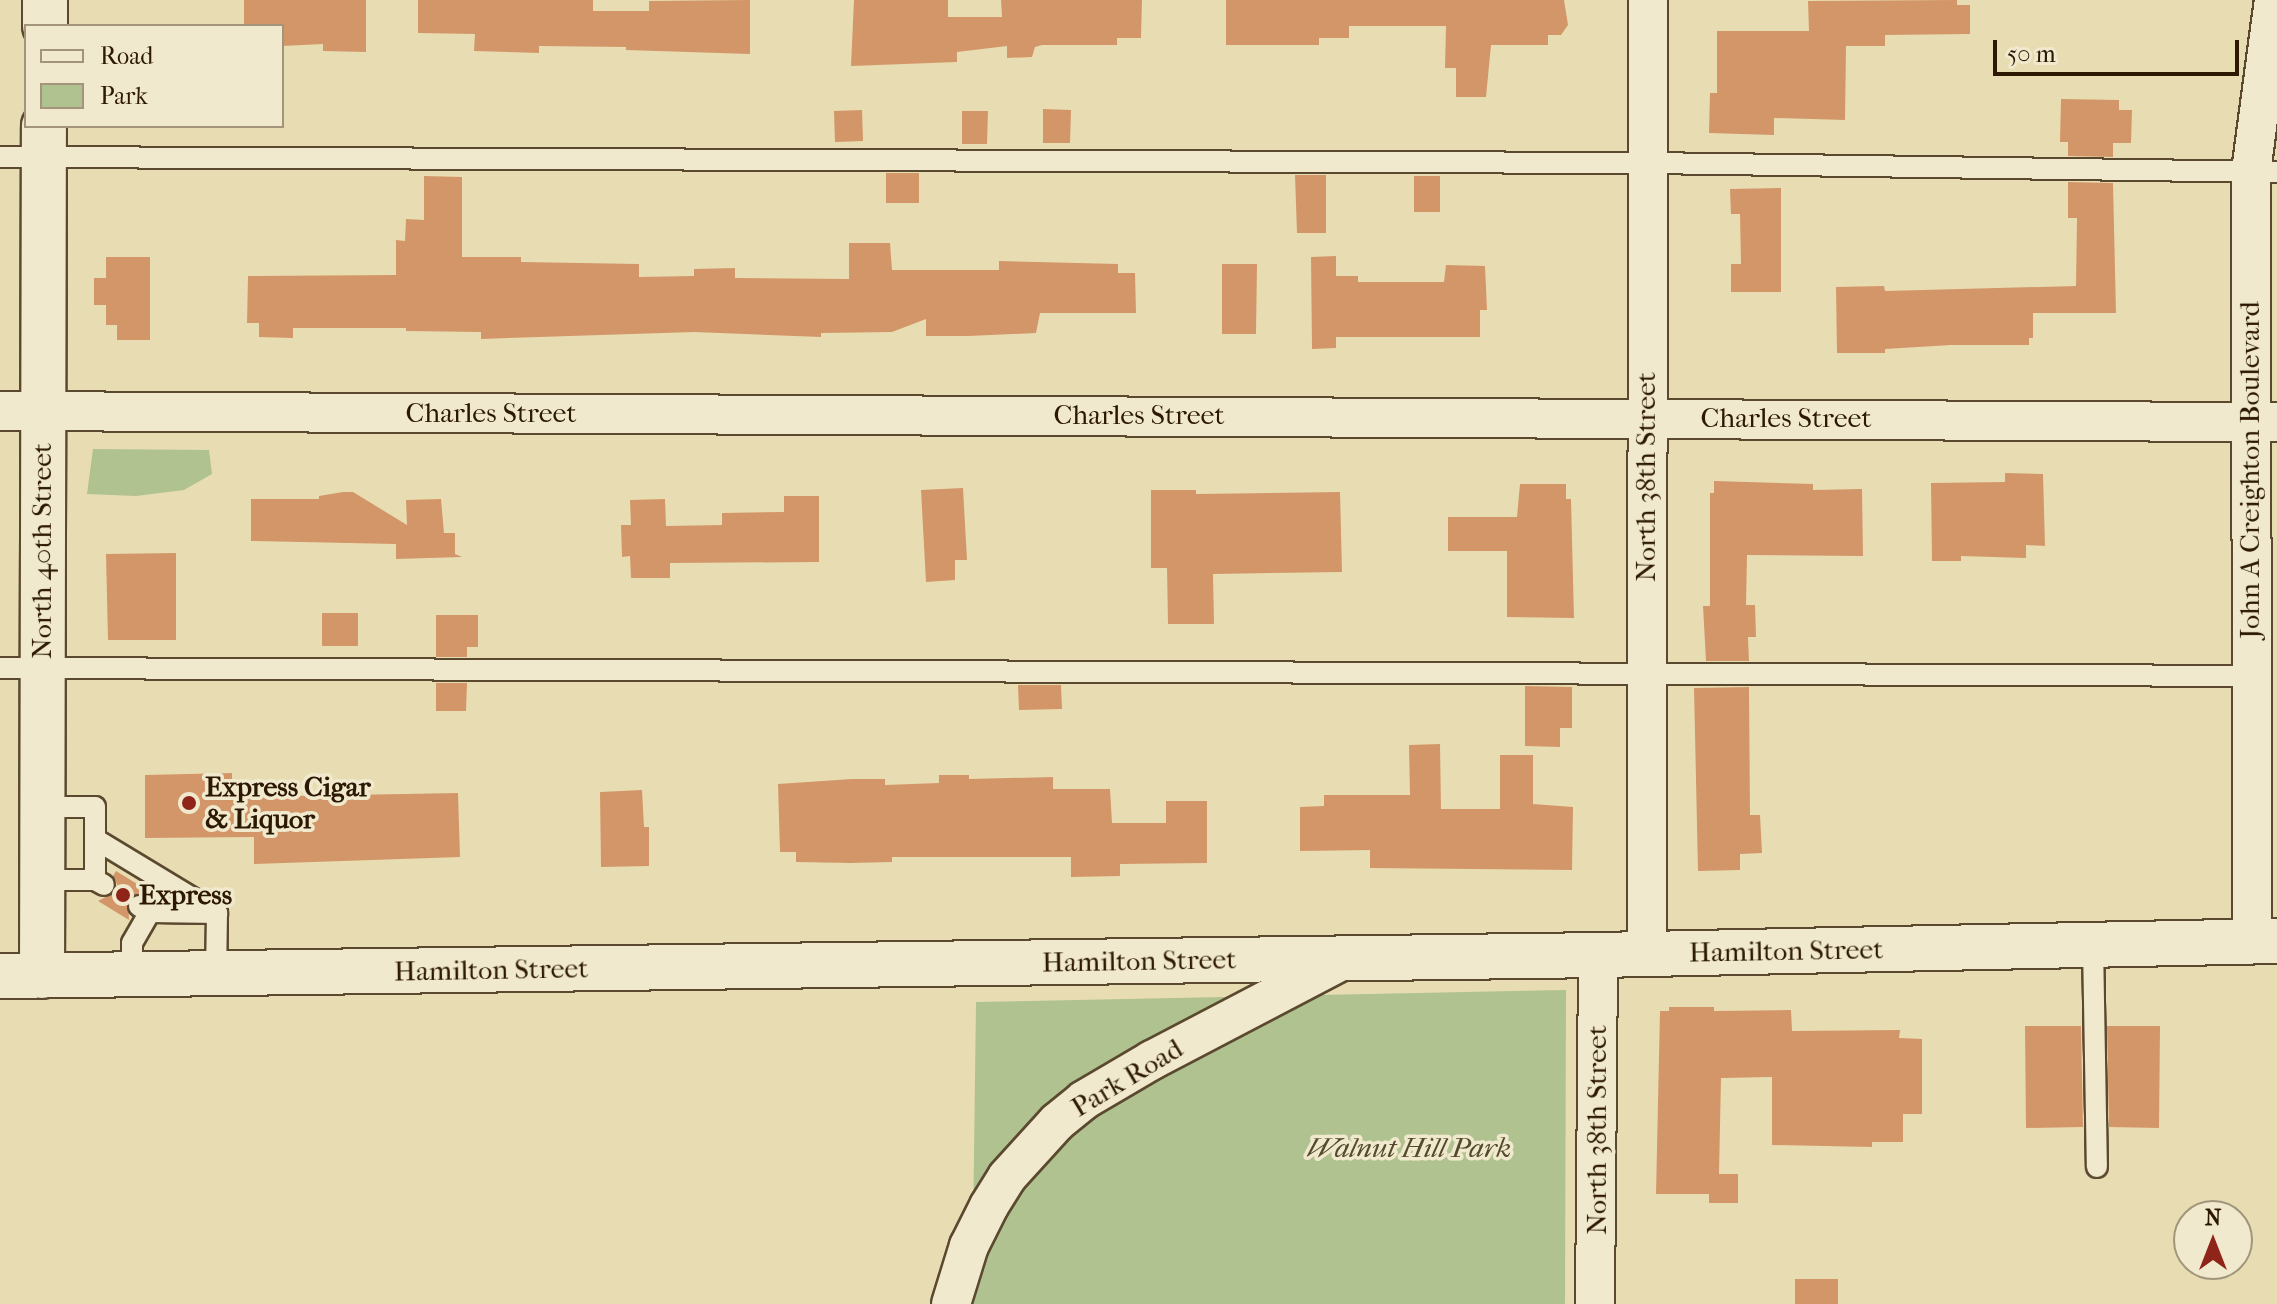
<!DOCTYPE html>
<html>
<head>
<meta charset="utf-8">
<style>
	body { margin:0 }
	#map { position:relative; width:2277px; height:1304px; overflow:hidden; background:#e8ddb2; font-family:"IM FELL French Canon",serif }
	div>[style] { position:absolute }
	.green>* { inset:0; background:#b0c290 }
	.building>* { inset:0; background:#d39669 }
	.roads { filter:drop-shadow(2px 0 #5b492f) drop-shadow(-2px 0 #5b492f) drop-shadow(0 2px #5b492f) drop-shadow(0 -2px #5b492f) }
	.service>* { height:20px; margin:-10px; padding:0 10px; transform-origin:10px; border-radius:10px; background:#f0e9cd }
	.minor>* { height:38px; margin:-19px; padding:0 19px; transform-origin:19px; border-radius:19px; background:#f0e9cd }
	.tertiary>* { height:44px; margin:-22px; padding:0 22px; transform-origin:22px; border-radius:22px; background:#f0e9cd }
	.secondary>* { height:44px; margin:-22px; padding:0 22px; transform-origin:22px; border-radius:22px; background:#f0e9cd }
	.dots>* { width:22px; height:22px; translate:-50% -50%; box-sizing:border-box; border:4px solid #f0e9cd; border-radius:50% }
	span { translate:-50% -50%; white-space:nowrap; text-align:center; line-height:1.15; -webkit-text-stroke:7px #f0e9cd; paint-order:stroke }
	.street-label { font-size:28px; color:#2c1803 }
	.poi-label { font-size:28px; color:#2c1803; font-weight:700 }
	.left { translate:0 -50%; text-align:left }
	.park-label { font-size:28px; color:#544b2d; font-style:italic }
	.legend { position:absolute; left:24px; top:24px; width:260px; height:104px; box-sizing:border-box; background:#f0e9cd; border:2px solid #a2957c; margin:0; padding:10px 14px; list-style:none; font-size:24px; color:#2c1803 }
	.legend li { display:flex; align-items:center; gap:16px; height:40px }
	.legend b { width:40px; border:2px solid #a2957c }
	.north { position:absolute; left:2173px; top:1200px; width:80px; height:80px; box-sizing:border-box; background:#f0e9cd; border:2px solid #a2957c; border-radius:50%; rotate:0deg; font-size:22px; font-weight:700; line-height:32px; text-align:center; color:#2c1803 }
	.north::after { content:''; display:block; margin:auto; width:28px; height:36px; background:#8f2418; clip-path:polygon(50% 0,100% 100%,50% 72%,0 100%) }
	.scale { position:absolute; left:1993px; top:40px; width:246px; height:36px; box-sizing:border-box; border:4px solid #2c1803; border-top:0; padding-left:10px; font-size:24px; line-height:28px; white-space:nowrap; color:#2c1803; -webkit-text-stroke:6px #f0e9cd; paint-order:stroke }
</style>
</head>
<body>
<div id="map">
	<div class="green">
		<i style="clip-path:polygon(93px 449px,209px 450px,212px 474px,184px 490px,136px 496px,87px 494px)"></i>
		<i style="clip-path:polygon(1566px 990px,1565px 1304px,972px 1304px,976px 1002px)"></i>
	</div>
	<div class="building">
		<i style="clip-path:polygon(244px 0,366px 0,366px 52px,323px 51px,323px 44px,282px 46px,282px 26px,244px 26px)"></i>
		<i style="clip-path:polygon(418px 0,593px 0,593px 11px,649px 11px,649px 1px,750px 0,750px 54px,626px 50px,626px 47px,539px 46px,539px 53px,474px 51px,475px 34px,418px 33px)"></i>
		<i style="clip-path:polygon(854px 0,948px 0,948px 17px,1002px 17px,1001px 0,1142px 0,1141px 38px,1117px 38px,1117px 45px,1042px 45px,1035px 47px,1032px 57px,1007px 58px,1007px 46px,957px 52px,957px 62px,851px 66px)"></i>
		<i style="clip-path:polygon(1226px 0,1564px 0,1568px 25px,1561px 35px,1548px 35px,1548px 45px,1491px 45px,1486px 97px,1456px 97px,1456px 68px,1445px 68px,1446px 26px,1349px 26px,1349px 38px,1319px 38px,1319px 45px,1226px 45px)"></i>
		<i style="clip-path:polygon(1957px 0,1957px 5px,1970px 5px,1970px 34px,1885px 35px,1885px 46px,1846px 46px,1845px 120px,1774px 118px,1774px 135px,1709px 133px,1710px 93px,1717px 93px,1717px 31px,1809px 31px,1808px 1px)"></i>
		<i style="clip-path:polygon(2061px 99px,2119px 100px,2119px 110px,2132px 110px,2131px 143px,2113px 143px,2113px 157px,2068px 156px,2068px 142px,2060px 142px)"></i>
		<i style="clip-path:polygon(1043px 109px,1071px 110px,1070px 143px,1043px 143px)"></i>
		<i style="clip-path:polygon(862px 110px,863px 141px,835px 142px,834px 111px)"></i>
		<i style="clip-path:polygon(962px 111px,988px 111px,987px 144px,962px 144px)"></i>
		<i style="clip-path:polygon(886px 173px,919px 173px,919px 203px,886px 203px)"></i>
		<i style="clip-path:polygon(1295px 175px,1326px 175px,1326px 233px,1297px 233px)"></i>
		<i style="clip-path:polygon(424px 176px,462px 177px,462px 257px,521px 257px,521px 262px,639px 264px,639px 277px,694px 276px,694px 269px,735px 268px,735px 278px,849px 279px,849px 243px,890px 243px,892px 270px,999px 270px,999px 261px,1118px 264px,1118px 273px,1135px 273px,1136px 313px,1040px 313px,1036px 333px,969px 336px,926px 336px,926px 319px,892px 332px,821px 333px,821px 337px,694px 332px,481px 339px,481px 332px,406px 331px,406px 328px,293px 328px,293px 338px,259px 337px,259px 323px,247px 323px,248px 276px,396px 275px,396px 240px,405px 241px,406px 219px,424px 220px)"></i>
		<i style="clip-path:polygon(1414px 176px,1440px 176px,1440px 212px,1414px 212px)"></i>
		<i style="clip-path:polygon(2068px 182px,2113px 183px,2116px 313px,2033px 313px,2033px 338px,2029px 338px,2029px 345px,1951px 345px,1885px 349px,1885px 353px,1837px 353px,1836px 287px,1884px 286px,1885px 291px,2076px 286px,2077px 218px,2068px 218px)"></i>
		<i style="clip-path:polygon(1781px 188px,1781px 292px,1731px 292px,1731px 264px,1741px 264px,1740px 214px,1731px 214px,1730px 189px)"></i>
		<i style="clip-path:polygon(1336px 256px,1336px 276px,1358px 276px,1358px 282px,1444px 282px,1446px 265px,1485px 266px,1487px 310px,1480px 310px,1480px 337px,1336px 337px,1336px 348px,1312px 349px,1311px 257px)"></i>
		<i style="clip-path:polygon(106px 257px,150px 257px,150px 340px,117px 340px,117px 325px,106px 325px,106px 305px,94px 305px,94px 278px,106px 278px)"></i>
		<i style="clip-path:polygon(1222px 264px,1257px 264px,1256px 334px,1222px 334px)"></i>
		<i style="clip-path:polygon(2005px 473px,2043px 474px,2045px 546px,2026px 545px,2026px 558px,1961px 556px,1961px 561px,1932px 561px,1931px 483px,2005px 482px)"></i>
		<i style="clip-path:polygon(1714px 481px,1813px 484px,1813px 490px,1862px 489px,1863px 556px,1747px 555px,1746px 605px,1755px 605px,1756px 637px,1748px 637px,1749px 661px,1706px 661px,1703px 606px,1710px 606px,1710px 493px,1714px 493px)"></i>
		<i style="clip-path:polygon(1520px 484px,1566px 484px,1566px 499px,1571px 499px,1574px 618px,1507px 617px,1507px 551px,1448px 551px,1448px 517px,1517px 517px)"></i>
		<i style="clip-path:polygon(963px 488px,967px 560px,955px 560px,955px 580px,926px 582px,921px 490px)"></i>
		<i style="clip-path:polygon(1151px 490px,1196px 490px,1196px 494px,1340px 492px,1342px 572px,1213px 574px,1214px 624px,1168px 624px,1167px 568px,1151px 568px)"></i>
		<i style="clip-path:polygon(343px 492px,353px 492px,407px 525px,406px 500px,441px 499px,444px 533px,455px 533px,455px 554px,462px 557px,396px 559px,396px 544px,251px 541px,251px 499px,319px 499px,319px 496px)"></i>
		<i style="clip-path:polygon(784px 496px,819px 496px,819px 562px,670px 563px,670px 578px,631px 578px,630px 556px,622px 557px,621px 525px,631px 525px,630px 500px,665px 499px,666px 526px,722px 525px,722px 513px,784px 512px)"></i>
		<i style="clip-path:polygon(176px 553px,176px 640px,108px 640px,106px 554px)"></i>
		<i style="clip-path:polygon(322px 613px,358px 613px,358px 646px,322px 646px)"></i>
		<i style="clip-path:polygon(436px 615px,478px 615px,478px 647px,467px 647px,467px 657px,436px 657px)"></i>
		<i style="clip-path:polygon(436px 683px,467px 683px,466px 711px,436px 711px)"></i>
		<i style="clip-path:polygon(1018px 685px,1061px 685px,1062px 709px,1019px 710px)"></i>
		<i style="clip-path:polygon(1525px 686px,1572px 687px,1572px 728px,1560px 728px,1560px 747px,1525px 746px)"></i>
		<i style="clip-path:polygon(1749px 687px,1750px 815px,1760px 815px,1762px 853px,1740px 854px,1740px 870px,1698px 871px,1694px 688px)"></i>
		<i style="clip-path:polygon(1440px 744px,1441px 809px,1500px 809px,1500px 755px,1533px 755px,1533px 804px,1573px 807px,1572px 870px,1370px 868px,1370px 850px,1300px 851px,1300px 807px,1324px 806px,1324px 795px,1410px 795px,1409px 745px)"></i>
		<i style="clip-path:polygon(232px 773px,232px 789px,293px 788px,293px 796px,458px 793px,460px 857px,254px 864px,254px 837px,145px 838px,145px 775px)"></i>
		<i style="clip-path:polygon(939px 775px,969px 775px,969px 779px,1053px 777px,1053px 789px,1110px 789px,1112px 823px,1166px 823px,1166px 801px,1207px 801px,1207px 863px,1120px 864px,1120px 876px,1071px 877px,1071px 857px,892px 857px,892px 862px,850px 863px,796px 862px,796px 852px,780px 852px,778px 784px,852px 779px,885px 779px,885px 785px,939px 783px)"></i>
		<i style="clip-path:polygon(642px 790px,644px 827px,649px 827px,649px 866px,601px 867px,600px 792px)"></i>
		<i style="clip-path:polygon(116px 871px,147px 890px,128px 899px,129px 920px,98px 901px,115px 892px,117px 884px,113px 876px)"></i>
		<i style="clip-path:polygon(1669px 1007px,1714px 1007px,1714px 1011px,1791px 1010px,1792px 1031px,1900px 1030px,1899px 1038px,1922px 1039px,1922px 1114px,1903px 1114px,1903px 1142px,1872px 1142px,1872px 1147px,1772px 1145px,1772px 1077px,1721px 1078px,1719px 1174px,1738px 1174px,1738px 1203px,1709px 1203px,1709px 1194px,1656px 1194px,1660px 1011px,1669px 1011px)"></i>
		<i style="clip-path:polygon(2025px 1026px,2081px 1026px,2083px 1127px,2026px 1128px)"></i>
		<i style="clip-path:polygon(2107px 1026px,2160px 1026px,2159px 1128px,2109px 1127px)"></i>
		<i style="clip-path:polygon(1795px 1279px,1838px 1279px,1838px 1304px,1795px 1304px)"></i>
	</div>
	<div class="roads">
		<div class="service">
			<i style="left:0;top:157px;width:1647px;rotate:0.21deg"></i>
			<i style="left:1647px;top:163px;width:630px;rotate:0.82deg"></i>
			<i style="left:0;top:668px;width:2250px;rotate:0.2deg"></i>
			<i style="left:42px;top:807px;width:53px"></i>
			<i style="left:95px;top:807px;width:73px;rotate:90deg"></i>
			<i style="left:95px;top:880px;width:10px;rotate:29deg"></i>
			<i style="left:95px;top:839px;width:143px;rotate:31.2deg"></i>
			<i style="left:42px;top:880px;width:53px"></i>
			<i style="left:139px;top:906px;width:13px;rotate:29deg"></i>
			<i style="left:150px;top:912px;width:67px;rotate:0.9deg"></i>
			<i style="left:217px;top:913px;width:61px;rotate:90.9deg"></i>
			<i style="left:2093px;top:944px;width:223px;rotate:89deg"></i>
			<i style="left:132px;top:975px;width:32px;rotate:-90deg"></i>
			<i style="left:132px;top:943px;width:36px;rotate:-60deg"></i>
		</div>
		<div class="minor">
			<i style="left:0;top:411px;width:2277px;rotate:0.28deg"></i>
			<i style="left:2252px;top:941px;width:769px;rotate:-90.07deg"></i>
			<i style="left:2251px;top:172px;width:174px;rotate:-82.4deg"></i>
			<i style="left:1647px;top:954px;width:954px;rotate:-89.94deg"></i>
			<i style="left:951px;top:1304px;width:61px;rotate:-72.8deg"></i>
			<i style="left:969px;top:1246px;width:45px;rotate:-63.4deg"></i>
			<i style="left:989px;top:1206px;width:34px;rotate:-58deg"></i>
			<i style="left:1007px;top:1177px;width:74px;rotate:-47.7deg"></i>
			<i style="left:1057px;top:1122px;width:35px;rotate:-39deg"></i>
			<i style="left:1084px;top:1100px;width:79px;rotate:-30.5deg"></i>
			<i style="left:1152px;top:1060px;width:218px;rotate:-27.6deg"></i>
			<i style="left:1595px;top:1304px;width:349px;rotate:-89.5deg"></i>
		</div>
		<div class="tertiary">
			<i style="left:45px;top:26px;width:26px;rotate:-90deg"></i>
			<i style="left:42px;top:976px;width:850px;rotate:-89.87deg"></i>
		</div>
		<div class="secondary">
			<i style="left:0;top:976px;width:1598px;rotate:-0.75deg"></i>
			<i style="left:1598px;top:955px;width:679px;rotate:-1.18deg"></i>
		</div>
	</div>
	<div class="dots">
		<i style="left:189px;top:803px;background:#8f2418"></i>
		<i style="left:123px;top:895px;background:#8f2418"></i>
	</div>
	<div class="street-label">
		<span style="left:491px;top:413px">Charles Street</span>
		<span style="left:1139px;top:415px">Charles Street</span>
		<span style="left:1786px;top:418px">Charles Street</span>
		<span style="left:2250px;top:470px;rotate:-90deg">John A Creighton Boulevard</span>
		<span style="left:1646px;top:477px;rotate:-90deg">North 38th Street</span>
		<span style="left:42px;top:551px;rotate:-90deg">North 40th Street</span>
		<span style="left:1786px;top:951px;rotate:-1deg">Hamilton Street</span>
		<span style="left:1139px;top:961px;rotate:-1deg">Hamilton Street</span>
		<span style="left:491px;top:970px;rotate:-1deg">Hamilton Street</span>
		<span style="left:1127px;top:1078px;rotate:-31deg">Park Road</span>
		<span style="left:1597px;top:1130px;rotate:-90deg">North 38th Street</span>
	</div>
	<div class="poi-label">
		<span class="left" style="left:205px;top:803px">Express Cigar<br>&amp; Liquor</span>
		<span class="left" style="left:139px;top:895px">Express</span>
	</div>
	<div class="park-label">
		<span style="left:1409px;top:1148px">Walnut Hill Park</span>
	</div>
	<ul class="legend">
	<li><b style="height:10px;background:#f0e9cd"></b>Road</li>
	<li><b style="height:22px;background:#b0c290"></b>Park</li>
	</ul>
	<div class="north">N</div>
	<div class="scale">50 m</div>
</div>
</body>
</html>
